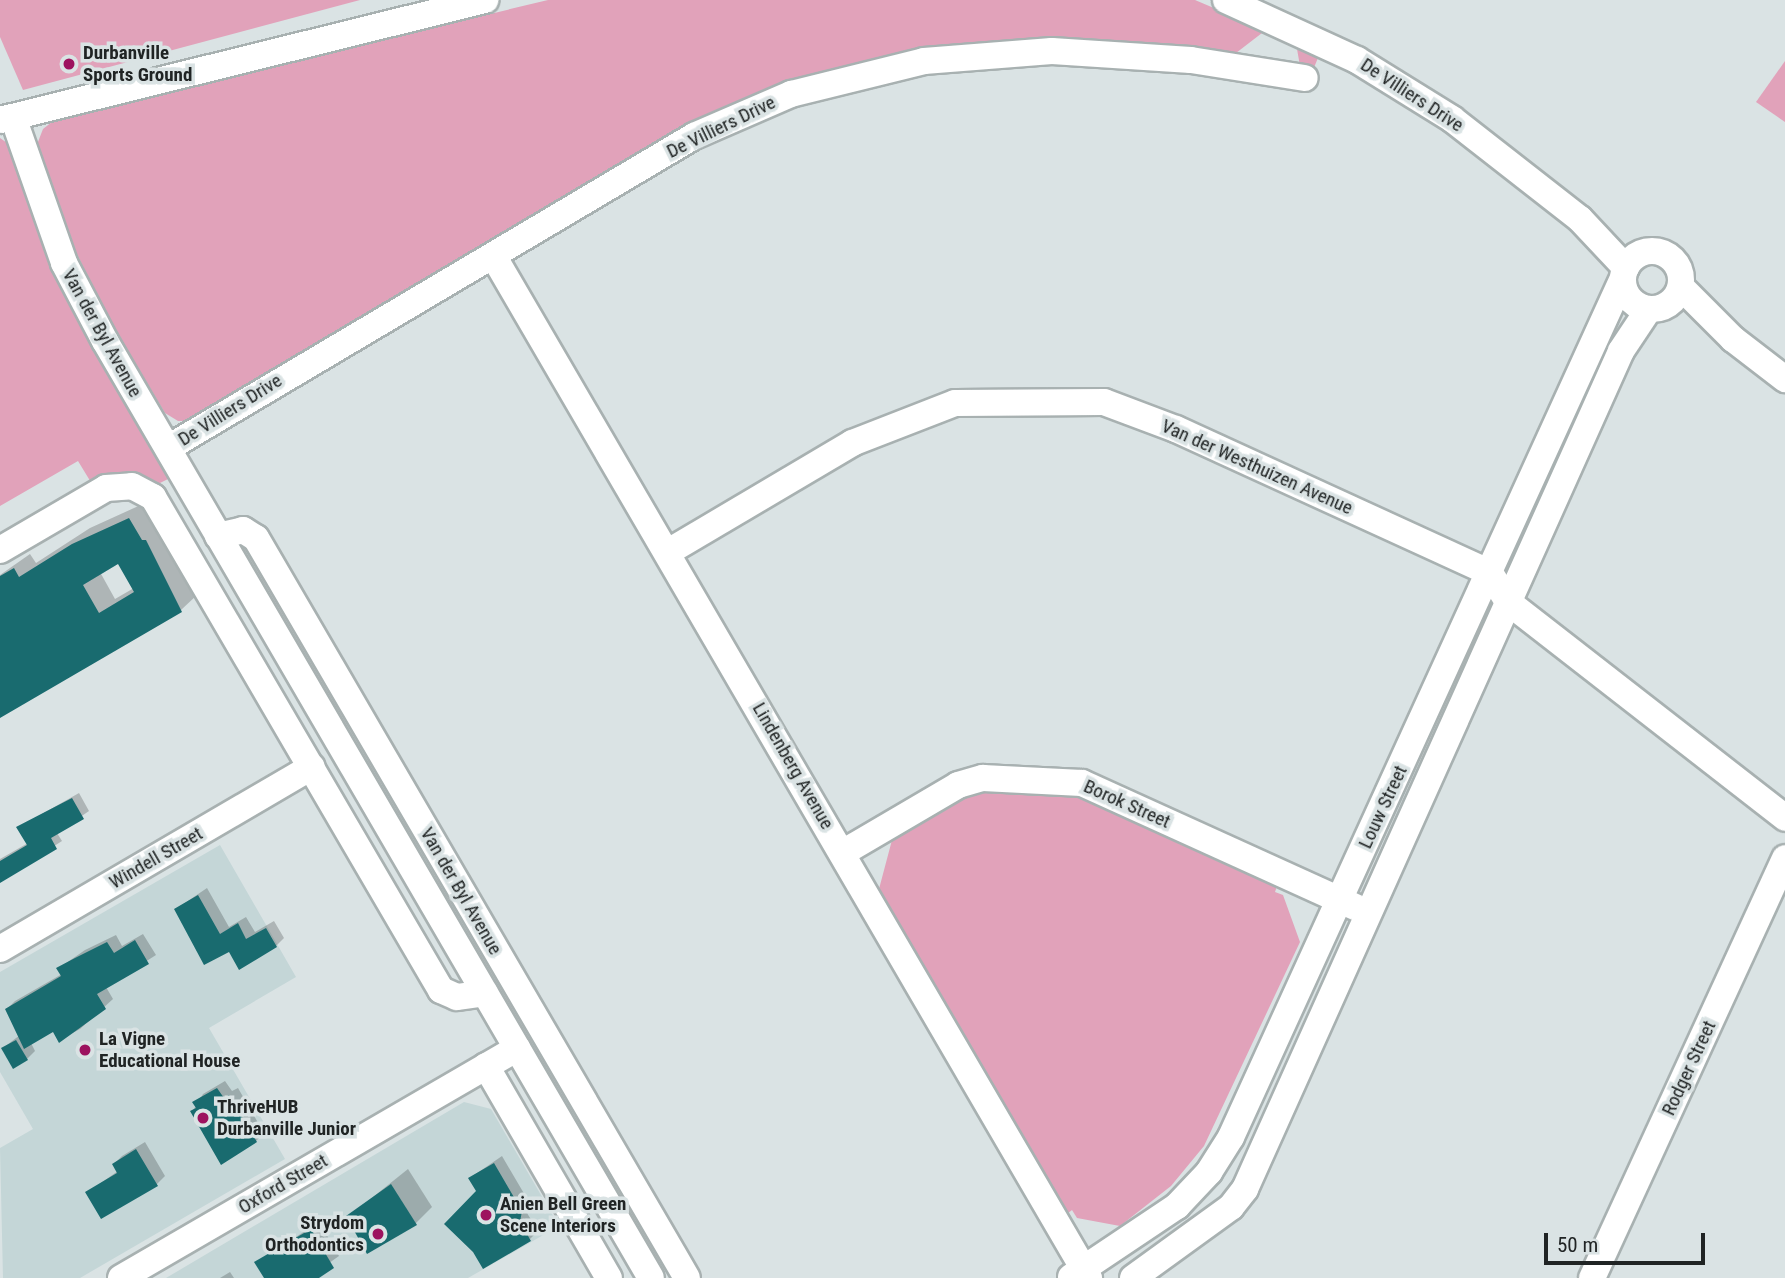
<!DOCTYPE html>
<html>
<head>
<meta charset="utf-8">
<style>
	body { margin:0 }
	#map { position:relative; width:1785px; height:1278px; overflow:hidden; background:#dae3e4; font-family:"Roboto Condensed",sans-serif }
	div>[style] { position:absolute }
	.built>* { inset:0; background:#c4d6d7 }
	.green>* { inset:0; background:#e1a2ba }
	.shadow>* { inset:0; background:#0003 }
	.building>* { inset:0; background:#196b6f }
	.roads { filter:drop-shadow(2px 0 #a8b1b1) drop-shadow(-2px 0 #a8b1b1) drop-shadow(0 2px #a8b1b1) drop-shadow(0 -2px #a8b1b1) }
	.minor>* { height:26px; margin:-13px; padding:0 13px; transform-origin:13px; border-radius:13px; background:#fff }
	.minor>.ring { margin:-13px; padding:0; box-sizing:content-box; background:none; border:26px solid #fff; border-radius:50% }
	.dots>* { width:19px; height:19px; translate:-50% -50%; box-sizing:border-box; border:4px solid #dae3e4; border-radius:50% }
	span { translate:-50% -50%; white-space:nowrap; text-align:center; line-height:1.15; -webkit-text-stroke:7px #dae3e4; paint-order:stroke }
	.poi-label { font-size:19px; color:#202424; font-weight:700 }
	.left { translate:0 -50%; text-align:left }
	.right { translate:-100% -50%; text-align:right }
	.street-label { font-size:19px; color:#202424 }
	.scale { position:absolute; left:1544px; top:1233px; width:161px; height:32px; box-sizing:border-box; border:4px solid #202424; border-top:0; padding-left:9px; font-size:21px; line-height:24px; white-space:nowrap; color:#202424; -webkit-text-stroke:5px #dae3e4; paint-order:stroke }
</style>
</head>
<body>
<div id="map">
	<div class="built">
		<i style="clip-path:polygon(220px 845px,296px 977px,209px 1028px,285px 1159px,80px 1278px,3px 1278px,0 1148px,33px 1129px,0 1072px,0 972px)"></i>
		<i style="clip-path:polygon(464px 1102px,491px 1109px,559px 1226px,468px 1278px,166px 1278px)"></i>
	</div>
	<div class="green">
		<i style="clip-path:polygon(0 0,360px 0,23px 90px,0 37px)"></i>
		<i style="clip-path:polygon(548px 0,1195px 0,1320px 53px,1313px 70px,1300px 66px,1297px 49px,1262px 33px,1236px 53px,1149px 43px,1027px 41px,840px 69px,191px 421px,178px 421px,165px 413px,112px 325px,63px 226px,36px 147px,43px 129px,57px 118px)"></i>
		<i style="clip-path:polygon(1785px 61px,1785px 122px,1756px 102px)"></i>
		<i style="clip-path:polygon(0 138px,10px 145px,60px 281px,168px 479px,156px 485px,92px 484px,78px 461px,0 506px)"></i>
		<i style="clip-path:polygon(978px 789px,1076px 794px,1277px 886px,1275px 892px,1283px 895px,1300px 942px,1204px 1146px,1171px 1186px,1120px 1226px,1077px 1218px,1072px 1210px,1067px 1214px,879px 889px,892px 840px)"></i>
	</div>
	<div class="shadow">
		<i style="clip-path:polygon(evenodd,145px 503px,197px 595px,181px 610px,0 716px,0 575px,30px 554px,36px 563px,90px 528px,145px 503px,118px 562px,134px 588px,115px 599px,100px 572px,118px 562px)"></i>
		<i style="clip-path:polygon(79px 793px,89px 811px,57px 833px,62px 841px,0 881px,0 859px,28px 843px,19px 827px)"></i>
		<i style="clip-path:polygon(207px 888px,229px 927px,246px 917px,255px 932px,274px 921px,284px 938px,276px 946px,230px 950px,176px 909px)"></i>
		<i style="clip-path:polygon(143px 934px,156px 955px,106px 987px,113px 999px,80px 1029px,60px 1040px,54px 1030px,31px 1043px,35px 1051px,27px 1059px,3px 1048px,20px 1035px,7px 1009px,15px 1001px,62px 974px,59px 968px,85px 950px,116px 935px,122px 946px)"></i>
		<i style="clip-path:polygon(225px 1081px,232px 1091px,238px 1088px,264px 1133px,256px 1141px,192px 1112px,203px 1094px)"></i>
		<i style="clip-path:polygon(145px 1142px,165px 1176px,157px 1184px,88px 1192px,118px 1171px,114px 1164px,122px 1156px)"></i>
		<i style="clip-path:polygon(502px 1156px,529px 1202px,527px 1213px,538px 1231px,530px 1239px,478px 1191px,470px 1178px)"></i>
		<i style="clip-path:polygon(408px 1169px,432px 1207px,416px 1223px,348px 1217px)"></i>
		<i style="clip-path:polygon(319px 1222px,339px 1256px,308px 1278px,266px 1278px,256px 1263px)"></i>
		<i style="clip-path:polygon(230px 1272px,234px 1278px,220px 1278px)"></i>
	</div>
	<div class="building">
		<i style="clip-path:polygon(evenodd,129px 518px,142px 540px,146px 540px,182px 612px,0 718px,0 576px,14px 568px,19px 577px,72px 544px,129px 518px,118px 564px,134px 592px,99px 613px,83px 585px,118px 564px)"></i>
		<i style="clip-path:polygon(72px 798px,84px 819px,51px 838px,57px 849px,0 883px,0 861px,27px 845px,16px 827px)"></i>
		<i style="clip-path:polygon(198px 895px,220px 934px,238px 923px,246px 939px,266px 928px,277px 947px,239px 970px,229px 952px,204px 965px,174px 909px)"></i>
		<i style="clip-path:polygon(135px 940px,149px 964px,97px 994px,106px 1009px,59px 1043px,53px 1032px,24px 1049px,5px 1009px,61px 976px,56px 968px,75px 958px,107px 942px,114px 953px)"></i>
		<i style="clip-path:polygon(16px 1040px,28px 1060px,13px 1069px,1px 1048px)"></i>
		<i style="clip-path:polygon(217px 1088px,224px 1098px,229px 1095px,257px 1142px,221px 1165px,190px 1111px,196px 1108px,192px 1102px)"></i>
		<i style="clip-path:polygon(136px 1149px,158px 1186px,101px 1219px,85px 1192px,117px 1173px,112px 1164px)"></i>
		<i style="clip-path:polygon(494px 1163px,522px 1211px,520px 1222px,531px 1241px,483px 1269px,473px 1252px,444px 1224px,476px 1191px,468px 1178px)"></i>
		<i style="clip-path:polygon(391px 1184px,417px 1225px,367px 1254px,346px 1216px)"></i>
		<i style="clip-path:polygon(311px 1229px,334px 1268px,319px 1278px,264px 1278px,254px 1262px)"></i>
	</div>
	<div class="roads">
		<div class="minor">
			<i style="left:1226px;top:0;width:144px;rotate:24.6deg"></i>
			<i style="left:1357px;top:60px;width:112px;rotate:31.8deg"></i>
			<i style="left:1452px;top:119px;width:162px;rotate:38deg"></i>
			<i style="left:1580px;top:219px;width:67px;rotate:46.8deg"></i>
			<i style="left:13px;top:117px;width:155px;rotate:70.7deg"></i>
			<i style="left:64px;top:263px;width:88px;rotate:62.3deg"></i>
			<i style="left:105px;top:341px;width:1084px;rotate:59.77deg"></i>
			<i style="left:0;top:120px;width:500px;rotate:-13.9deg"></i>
			<i class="ring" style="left:1623px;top:251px;width:32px;height:32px"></i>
			<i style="left:494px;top:257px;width:1182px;rotate:59.77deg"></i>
			<i style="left:1681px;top:287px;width:74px;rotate:45deg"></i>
			<i style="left:1733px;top:339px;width:66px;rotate:37.6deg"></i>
			<i style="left:168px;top:448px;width:612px;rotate:-30.67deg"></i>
			<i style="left:694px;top:136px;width:106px;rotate:-23.4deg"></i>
			<i style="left:791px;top:94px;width:137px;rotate:-13.9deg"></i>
			<i style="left:924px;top:61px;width:128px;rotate:-4.5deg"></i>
			<i style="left:1052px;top:51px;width:139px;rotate:3.7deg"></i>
			<i style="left:1191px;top:60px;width:115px;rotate:9deg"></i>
			<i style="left:218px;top:536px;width:26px;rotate:-13deg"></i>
			<i style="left:243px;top:530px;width:15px;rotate:32deg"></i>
			<i style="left:256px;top:538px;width:856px;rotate:59.78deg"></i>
			<i style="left:0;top:550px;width:123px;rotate:-30.3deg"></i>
			<i style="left:106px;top:488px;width:26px;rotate:-4deg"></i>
			<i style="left:132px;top:486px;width:24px;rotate:28deg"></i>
			<i style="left:153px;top:497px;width:571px;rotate:59.71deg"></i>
			<i style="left:441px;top:990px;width:17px;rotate:24deg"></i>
			<i style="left:457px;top:997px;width:28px;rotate:-8deg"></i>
			<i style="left:668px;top:552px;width:214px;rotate:-30.6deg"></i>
			<i style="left:852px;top:443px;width:110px;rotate:-21.2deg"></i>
			<i style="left:955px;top:403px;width:149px;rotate:-0.4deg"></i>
			<i style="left:1104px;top:402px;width:77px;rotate:20.6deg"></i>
			<i style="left:1176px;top:429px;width:345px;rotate:24.6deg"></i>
			<i style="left:1490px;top:573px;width:34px;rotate:58deg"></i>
			<i style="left:1508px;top:602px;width:351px;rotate:37.9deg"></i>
			<i style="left:844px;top:852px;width:132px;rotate:-30.4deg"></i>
			<i style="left:958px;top:785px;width:26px;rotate:-16deg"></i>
			<i style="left:983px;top:778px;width:99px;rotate:2.9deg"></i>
			<i style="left:1082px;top:783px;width:300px;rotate:24.4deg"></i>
			<i style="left:0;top:949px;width:361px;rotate:-30.3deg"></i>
			<i style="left:486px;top:1066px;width:245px;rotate:59.9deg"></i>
			<i style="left:1071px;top:1277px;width:128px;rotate:-33.8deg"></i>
			<i style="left:1177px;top:1206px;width:47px;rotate:-46.7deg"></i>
			<i style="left:1209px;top:1172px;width:41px;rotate:-57.8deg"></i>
			<i style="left:1231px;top:1137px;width:944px;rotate:-65.47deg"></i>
			<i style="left:121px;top:1278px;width:458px;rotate:-30.1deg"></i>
			<i style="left:1133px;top:1278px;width:121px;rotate:-35.9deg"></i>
			<i style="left:1231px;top:1207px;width:23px;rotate:-52deg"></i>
			<i style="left:1245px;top:1189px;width:918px;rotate:-65.83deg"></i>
			<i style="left:1621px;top:351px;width:50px;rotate:-56.3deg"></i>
			<i style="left:1592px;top:1278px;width:462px;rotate:-65.3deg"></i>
		</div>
	</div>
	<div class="dots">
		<i style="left:69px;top:64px;background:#9d125f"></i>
		<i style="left:85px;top:1050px;background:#9d125f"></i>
		<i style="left:203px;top:1118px;background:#9d125f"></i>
		<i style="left:486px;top:1215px;background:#9d125f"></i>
		<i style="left:378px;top:1234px;background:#9d125f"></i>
	</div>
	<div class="poi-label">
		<span class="left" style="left:83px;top:64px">Durbanville<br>Sports Ground</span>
		<span class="left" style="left:99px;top:1050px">La Vigne<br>Educational House</span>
		<span class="left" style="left:217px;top:1118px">ThriveHUB<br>Durbanville Junior</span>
		<span class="left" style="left:500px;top:1215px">Anien Bell Green<br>Scene Interiors</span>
		<span class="right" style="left:364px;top:1234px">Strydom<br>Orthodontics</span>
	</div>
	<div class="street-label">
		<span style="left:1412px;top:95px;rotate:33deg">De Villiers Drive</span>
		<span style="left:721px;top:127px;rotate:-26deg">De Villiers Drive</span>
		<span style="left:102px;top:333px;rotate:61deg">Van der Byl Avenue</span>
		<span style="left:230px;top:410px;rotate:-32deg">De Villiers Drive</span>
		<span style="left:1257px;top:467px;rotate:24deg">Van der Westhuizen Avenue</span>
		<span style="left:793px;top:766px;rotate:60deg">Lindenberg Avenue</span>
		<span style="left:1127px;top:804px;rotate:24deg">Borok Street</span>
		<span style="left:1383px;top:807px;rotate:-65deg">Louw Street</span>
		<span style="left:156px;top:858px;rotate:-30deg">Windell Street</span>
		<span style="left:461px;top:891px;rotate:60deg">Van der Byl Avenue</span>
		<span style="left:1689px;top:1068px;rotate:-65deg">Rodger Street</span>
		<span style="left:283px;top:1184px;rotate:-30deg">Oxford Street</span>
	</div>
	<div class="scale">50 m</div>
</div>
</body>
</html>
